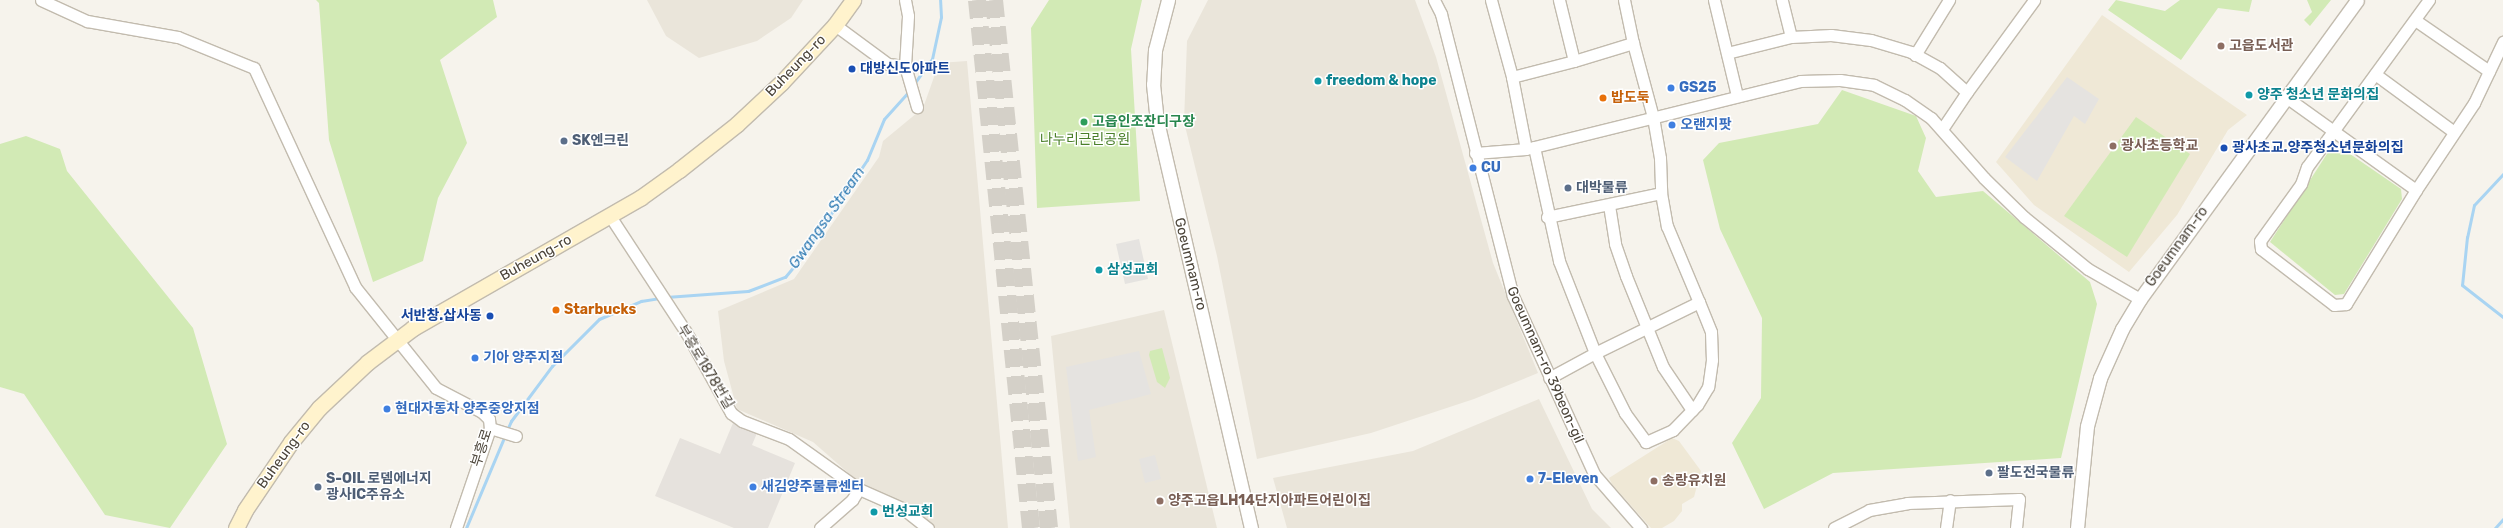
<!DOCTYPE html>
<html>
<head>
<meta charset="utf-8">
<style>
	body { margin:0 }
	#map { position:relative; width:2503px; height:528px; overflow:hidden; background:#f6f3ec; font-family:Rubik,"Noto Sans KR",sans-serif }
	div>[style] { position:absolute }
	.residential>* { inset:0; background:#eae5da }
	.industrial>* { inset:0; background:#e6e2dd }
	.education>* { inset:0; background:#efe8d6 }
	.green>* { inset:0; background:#d2eab5 }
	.parking>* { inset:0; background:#e5e3e0 }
	.stream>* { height:3px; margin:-1.5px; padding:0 1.5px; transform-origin:1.5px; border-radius:1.5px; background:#a9d4f2 }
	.trunk-tunnel>* { height:18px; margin-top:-9px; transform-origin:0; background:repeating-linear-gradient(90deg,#d4d0c8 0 18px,transparent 0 27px) }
	.roads { filter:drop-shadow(1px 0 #c2bbae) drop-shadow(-1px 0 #c2bbae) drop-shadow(0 1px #c2bbae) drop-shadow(0 -1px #c2bbae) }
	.minor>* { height:11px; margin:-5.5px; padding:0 5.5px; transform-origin:5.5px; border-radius:5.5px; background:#fff }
	.tertiary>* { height:13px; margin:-6.5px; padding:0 6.5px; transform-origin:6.5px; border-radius:6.5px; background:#fff }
	.secondary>* { height:15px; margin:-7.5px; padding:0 7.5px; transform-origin:7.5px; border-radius:7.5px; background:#fff3cd }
	.dots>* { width:11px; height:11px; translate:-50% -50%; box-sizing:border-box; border:2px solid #fff; border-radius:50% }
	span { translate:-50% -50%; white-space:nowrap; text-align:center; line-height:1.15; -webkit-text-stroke:3px #fff; paint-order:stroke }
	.education-label { font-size:14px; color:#785e54; font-weight:700 }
	.left { translate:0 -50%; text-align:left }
	.street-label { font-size:14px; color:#4b4439 }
	.transit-label { font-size:14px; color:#164399; font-weight:700 }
	.right { translate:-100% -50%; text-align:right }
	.culture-label { font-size:14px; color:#0d838f; font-weight:700 }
	.shop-label { font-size:14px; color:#366cbe; font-weight:700 }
	.food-label { font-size:14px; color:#c56008; font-weight:700 }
	.leisure-label { font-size:14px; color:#27864d; font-weight:700 }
	.park-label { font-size:14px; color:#4a7f2a }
	.service-label { font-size:14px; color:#4e5e75; font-weight:700 }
	.water-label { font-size:15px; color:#2e7ab2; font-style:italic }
</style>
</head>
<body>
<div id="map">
	<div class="residential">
		<i style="clip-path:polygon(647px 0,803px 0,791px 18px,757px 41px,699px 58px,666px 36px)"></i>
		<i style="clip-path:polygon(1208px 0,1415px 0,1436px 57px,1493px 263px,1538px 373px,1474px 399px,1371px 433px,1257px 459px,1217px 256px,1184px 122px,1187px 41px)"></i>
		<i style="clip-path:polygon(967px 61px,1008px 528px,933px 528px,914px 507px,870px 492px,813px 442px,737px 409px,724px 361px,718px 311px,794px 279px,879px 157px,883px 141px,923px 108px,939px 63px)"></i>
		<i style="clip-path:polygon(1164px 310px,1217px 528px,1070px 528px,1051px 336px)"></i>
		<i style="clip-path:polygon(1539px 399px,1592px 509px,1611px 528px,1287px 528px,1273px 478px,1413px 451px)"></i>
	</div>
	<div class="industrial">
		<i style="clip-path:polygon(733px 423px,757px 433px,752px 445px,795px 463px,768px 528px,734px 528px,655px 496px,680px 438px,720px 454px)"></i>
	</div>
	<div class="education">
		<i style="clip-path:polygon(2102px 15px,2247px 115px,2228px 130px,2177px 215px,2129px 272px,2034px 205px,1996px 162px)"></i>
		<i style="clip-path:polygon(1672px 438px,1679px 441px,1701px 471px,1694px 497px,1682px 504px,1682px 511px,1674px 521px,1662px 528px,1651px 528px,1612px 484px,1609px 478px)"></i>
	</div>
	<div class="green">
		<i style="clip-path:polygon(316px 0,493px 0,497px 17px,440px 60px,467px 143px,438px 198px,423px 261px,373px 282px,329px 140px,319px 3px)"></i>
		<i style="clip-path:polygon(1049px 0,1142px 0,1131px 49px,1140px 201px,1037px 208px,1031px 28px)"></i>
		<i style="clip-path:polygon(2116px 0,2165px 11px,2180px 0,2252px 0,2249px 12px,2218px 8px,2181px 60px,2108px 10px)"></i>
		<i style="clip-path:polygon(2307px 0,2331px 0,2310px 26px,2304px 20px,2312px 12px)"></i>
		<i style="clip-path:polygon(1842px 90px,1916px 116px,1926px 138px,1918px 171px,1936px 197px,1983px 191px,2090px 282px,2097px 304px,2061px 458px,1833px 473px,1764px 509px,1732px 443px,1761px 398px,1762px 318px,1720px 229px,1703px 160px,1719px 143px,1818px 124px)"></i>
		<i style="clip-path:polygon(2136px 117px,2190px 154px,2127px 257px,2064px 216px)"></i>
		<i style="clip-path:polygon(26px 136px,60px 149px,67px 171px,193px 328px,227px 444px,170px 528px,105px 515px,24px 394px,0 387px,0 144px)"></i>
		<i style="clip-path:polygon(2334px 143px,2401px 189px,2402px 199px,2344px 294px,2335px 295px,2270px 242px)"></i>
		<i style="clip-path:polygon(1162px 348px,1170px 378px,1165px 388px,1157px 382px,1149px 355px,1150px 351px)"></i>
	</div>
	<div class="parking">
		<i style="clip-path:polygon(2067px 77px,2099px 99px,2085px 124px,2074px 116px,2037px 181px,2005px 157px)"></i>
		<i style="clip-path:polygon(1139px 239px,1148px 279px,1125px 284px,1116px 244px)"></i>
		<i style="clip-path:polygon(1139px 351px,1151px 394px,1089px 410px,1096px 457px,1078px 461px,1066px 367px)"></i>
		<i style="clip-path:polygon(1155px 455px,1161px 479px,1145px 483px,1139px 459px)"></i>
	</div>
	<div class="stream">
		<i style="left:913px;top:85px;width:32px;rotate:-54deg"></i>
		<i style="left:932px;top:59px;width:43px;rotate:-77.9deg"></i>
		<i style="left:941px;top:17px;width:17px;rotate:-93deg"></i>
		<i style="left:2503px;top:174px;width:42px;rotate:133.1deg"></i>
		<i style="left:2474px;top:205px;width:33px;rotate:102deg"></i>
		<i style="left:2467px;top:237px;width:48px;rotate:95.9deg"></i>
		<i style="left:2462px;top:285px;width:52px;rotate:38deg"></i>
		<i style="left:666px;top:297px;width:82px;rotate:-4.2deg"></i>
		<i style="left:748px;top:291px;width:40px;rotate:-21deg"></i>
		<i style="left:785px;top:277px;width:26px;rotate:-50deg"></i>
		<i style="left:802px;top:257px;width:117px;rotate:-56.2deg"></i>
		<i style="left:867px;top:160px;width:44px;rotate:-67.5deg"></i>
		<i style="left:884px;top:119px;width:38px;rotate:-48deg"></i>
		<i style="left:507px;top:430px;width:10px;rotate:-66deg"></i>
		<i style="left:511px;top:421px;width:69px;rotate:-53.3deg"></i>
		<i style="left:552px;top:366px;width:66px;rotate:-45deg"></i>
		<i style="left:599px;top:319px;width:46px;rotate:-23.2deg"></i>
		<i style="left:641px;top:301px;width:20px;rotate:-9deg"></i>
		<i style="left:466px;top:528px;width:101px;rotate:-67.2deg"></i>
		<i style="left:2495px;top:528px;width:12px;rotate:-48deg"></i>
	</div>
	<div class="trunk-tunnel">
		<i style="left:977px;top:0;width:531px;rotate:84.16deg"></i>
		<i style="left:994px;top:0;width:531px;rotate:84.05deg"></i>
	</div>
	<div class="roads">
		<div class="minor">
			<i style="left:41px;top:0;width:51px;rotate:24.5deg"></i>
			<i style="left:87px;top:21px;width:92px;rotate:10deg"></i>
			<i style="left:178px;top:37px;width:82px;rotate:22.2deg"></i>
			<i style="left:254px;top:68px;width:241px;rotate:65.2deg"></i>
			<i style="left:355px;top:287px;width:129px;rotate:51.3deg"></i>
			<i style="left:436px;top:388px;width:52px;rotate:27.6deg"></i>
			<i style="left:482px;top:412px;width:10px;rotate:45deg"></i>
			<i style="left:489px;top:419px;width:9px;rotate:84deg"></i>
			<i style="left:490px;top:428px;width:106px;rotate:108.8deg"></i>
			<i style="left:905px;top:0;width:16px;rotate:79deg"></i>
			<i style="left:908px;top:16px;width:50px;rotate:93.4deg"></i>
			<i style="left:905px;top:66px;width:43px;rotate:73.7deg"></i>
			<i style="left:1434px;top:0;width:16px;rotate:63deg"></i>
			<i style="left:1441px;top:14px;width:291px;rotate:75.7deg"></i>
			<i style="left:1513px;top:296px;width:196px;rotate:65.5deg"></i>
			<i style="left:1594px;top:474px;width:72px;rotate:49deg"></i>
			<i style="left:1491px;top:0;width:80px;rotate:74.7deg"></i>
			<i style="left:1512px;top:77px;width:73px;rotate:79deg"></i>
			<i style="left:1714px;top:0;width:99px;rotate:76.5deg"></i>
			<i style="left:2415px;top:20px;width:90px;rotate:34.6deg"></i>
			<i style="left:835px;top:25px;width:66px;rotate:36.3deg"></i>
			<i style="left:888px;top:64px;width:17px;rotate:7deg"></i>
			<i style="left:1791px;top:37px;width:40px;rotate:-2.9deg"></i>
			<i style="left:1831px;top:35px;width:40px;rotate:7.1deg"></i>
			<i style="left:1871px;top:40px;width:42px;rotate:16.7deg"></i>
			<i style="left:1911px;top:52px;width:33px;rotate:29deg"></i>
			<i style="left:1940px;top:68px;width:36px;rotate:42deg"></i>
			<i style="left:1967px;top:92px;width:45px;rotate:124deg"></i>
			<i style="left:1633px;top:43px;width:77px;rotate:74.9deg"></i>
			<i style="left:1653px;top:117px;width:42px;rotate:80.3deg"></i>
			<i style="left:1660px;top:158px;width:35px;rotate:88deg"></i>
			<i style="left:1661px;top:193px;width:34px;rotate:80deg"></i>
			<i style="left:1667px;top:226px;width:82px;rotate:67.2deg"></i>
			<i style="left:1727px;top:53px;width:66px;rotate:-14deg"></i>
			<i style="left:1791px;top:37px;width:38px;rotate:-104deg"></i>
			<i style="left:1915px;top:55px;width:65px;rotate:-58.3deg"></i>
			<i style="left:1574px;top:61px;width:62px;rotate:-17deg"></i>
			<i style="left:1633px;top:43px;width:44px;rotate:-101.8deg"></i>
			<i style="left:2375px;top:74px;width:98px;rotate:36.3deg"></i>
			<i style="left:1512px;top:77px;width:64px;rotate:-14.5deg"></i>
			<i style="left:1574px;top:61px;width:63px;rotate:-103.8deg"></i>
			<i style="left:1967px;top:92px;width:114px;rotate:-53.9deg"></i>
			<i style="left:2286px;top:97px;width:160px;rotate:35.6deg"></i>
			<i style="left:2416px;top:190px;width:105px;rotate:-56.3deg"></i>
			<i style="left:2474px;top:103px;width:68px;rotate:-64.6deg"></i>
			<i style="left:1534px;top:147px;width:117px;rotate:77.6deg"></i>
			<i style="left:1559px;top:261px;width:99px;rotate:68.6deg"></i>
			<i style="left:1595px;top:353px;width:116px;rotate:-26.1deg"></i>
			<i style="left:1699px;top:302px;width:32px;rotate:68deg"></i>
			<i style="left:1711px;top:332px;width:28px;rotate:88deg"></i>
			<i style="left:1712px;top:360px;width:27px;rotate:98deg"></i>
			<i style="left:1708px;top:387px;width:21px;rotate:121deg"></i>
			<i style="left:1697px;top:405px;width:35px;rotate:134deg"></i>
			<i style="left:1673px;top:430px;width:30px;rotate:156deg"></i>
			<i style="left:1646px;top:442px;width:36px;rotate:-126deg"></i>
			<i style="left:1625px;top:413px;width:67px;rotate:-116.6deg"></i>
			<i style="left:1595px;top:353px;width:52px;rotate:151.5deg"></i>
			<i style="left:1475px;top:153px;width:51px;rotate:-4.5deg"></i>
			<i style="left:1526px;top:149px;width:282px;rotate:-13.9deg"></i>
			<i style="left:1800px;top:81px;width:40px;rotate:-1.4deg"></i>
			<i style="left:1840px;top:80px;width:34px;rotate:8deg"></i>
			<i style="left:1874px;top:85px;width:34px;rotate:26deg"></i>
			<i style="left:1905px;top:100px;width:32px;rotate:35deg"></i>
			<i style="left:1931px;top:118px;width:80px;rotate:48.5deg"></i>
			<i style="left:1984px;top:178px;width:56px;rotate:44.3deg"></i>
			<i style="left:2024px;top:217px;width:82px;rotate:39.1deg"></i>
			<i style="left:2088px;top:269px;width:60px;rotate:30deg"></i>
			<i style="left:2416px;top:190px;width:134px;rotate:121.6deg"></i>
			<i style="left:2346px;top:304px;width:12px;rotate:175deg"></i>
			<i style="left:2334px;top:305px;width:92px;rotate:-142.5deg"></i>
			<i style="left:2261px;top:249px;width:8px;rotate:-97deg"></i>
			<i style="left:2260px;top:241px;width:70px;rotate:-54.3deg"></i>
			<i style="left:2301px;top:184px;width:18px;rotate:-71deg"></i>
			<i style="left:2307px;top:167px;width:207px;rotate:-53.9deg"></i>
			<i style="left:1609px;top:205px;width:39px;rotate:81deg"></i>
			<i style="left:1615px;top:244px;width:34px;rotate:71deg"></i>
			<i style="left:1626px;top:276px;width:98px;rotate:67.9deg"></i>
			<i style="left:1663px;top:367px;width:52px;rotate:56deg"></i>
			<i style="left:610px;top:216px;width:139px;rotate:56.8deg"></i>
			<i style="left:686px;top:332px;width:93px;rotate:60.9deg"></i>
			<i style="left:731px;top:413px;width:14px;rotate:36deg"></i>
			<i style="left:742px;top:421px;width:50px;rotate:21deg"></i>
			<i style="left:789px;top:439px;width:86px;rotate:35.5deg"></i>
			<i style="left:859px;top:489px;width:47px;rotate:23.8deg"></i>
			<i style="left:902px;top:508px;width:33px;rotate:38deg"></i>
			<i style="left:1547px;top:217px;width:116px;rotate:-11.9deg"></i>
			<i style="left:490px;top:428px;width:27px;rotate:17deg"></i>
			<i style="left:820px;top:528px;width:43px;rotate:-41.2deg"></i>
			<i style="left:852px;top:500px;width:13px;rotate:-58deg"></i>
			<i style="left:1834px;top:528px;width:39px;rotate:-27deg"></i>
			<i style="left:1869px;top:510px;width:39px;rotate:-10deg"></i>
			<i style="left:1907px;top:503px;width:112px;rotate:-2deg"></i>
			<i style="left:2019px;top:499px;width:29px;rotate:96deg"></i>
			<i style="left:1946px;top:528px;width:28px;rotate:-82deg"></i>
		</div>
		<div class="tertiary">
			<i style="left:1168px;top:0;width:52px;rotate:104.6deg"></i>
			<i style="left:1155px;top:50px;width:34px;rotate:93deg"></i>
			<i style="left:1153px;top:84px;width:37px;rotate:84deg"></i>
			<i style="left:1157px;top:121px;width:418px;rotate:77deg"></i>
			<i style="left:2077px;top:528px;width:102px;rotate:-84.4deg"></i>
			<i style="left:2087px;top:426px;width:50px;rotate:-74.8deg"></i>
			<i style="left:2100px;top:378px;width:54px;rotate:-65.8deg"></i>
			<i style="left:2122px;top:329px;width:35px;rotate:-59deg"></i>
			<i style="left:2140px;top:299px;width:369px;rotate:-54deg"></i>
		</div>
		<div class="secondary">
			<i style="left:236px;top:528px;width:20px;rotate:-63deg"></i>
			<i style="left:245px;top:510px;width:82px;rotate:-55.9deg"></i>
			<i style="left:291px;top:442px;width:44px;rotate:-50.5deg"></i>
			<i style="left:319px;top:408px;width:67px;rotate:-43.2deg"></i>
			<i style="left:368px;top:362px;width:56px;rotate:-37.1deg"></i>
			<i style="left:413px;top:328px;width:262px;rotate:-29.8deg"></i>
			<i style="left:640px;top:198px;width:48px;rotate:-35.7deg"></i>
			<i style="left:679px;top:170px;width:74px;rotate:-38.4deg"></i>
			<i style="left:737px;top:124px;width:60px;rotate:-43deg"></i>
			<i style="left:781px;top:83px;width:79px;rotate:-47deg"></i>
			<i style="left:835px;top:25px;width:31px;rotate:-54deg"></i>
		</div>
	</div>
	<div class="dots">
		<i style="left:2221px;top:46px;background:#8d6e63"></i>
		<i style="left:852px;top:69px;background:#1a4fb4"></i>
		<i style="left:1318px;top:81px;background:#0f9aa8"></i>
		<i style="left:1671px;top:88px;background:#3f7fe0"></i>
		<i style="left:2249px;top:95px;background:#0f9aa8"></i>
		<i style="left:1603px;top:98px;background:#e8710a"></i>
		<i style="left:1084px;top:122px;background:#2e9e5b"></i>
		<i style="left:1672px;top:125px;background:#3f7fe0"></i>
		<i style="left:564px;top:141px;background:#5c6f8a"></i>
		<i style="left:2113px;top:146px;background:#8d6e63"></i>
		<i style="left:2224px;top:148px;background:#1a4fb4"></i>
		<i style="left:1473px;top:168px;background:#3f7fe0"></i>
		<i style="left:1568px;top:188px;background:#5c6f8a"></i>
		<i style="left:1099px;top:270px;background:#0f9aa8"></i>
		<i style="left:556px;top:310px;background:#e8710a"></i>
		<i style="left:490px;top:316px;background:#1a4fb4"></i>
		<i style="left:475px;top:358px;background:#3f7fe0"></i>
		<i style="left:387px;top:409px;background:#3f7fe0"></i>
		<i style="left:1989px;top:473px;background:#5c6f8a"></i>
		<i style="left:1530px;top:479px;background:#3f7fe0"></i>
		<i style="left:1654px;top:481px;background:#8d6e63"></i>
		<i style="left:318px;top:487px;background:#5c6f8a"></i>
		<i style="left:753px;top:487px;background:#3f7fe0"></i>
		<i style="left:1160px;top:501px;background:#8d6e63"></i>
		<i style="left:874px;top:512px;background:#0f9aa8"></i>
	</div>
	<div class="education-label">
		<span class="left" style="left:2229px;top:46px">고읍도서관</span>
		<span class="left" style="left:2121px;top:146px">광사초등학교</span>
		<span class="left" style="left:1662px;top:481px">송랑유치원</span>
		<span class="left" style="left:1168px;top:501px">양주고읍LH14단지아파트어린이집</span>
	</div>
	<div class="street-label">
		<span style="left:796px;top:66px;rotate:-46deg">Buheung-ro</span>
		<span style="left:2177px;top:247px;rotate:-54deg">Goeumnam-ro</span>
		<span style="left:536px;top:258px;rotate:-29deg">Buheung-ro</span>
		<span style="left:1190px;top:264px;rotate:76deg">Goeumnam-ro</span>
		<span style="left:1545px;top:365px;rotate:66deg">Goeumnam-ro 39beon-gil</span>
		<span style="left:705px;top:367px;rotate:59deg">부흥로1878번길</span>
		<span style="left:482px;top:448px;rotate:-72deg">부흥로</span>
		<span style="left:284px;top:455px;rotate:-54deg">Buheung-ro</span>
	</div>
	<div class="transit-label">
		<span class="left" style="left:860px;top:69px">대방신도아파트</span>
		<span class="left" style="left:2232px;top:148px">광사초교.양주청소년문화의집</span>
		<span class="right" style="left:482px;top:316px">서반창.삽사동</span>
	</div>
	<div class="culture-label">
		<span class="left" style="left:1326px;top:81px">freedom &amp; hope</span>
		<span class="left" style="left:2257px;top:95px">양주 청소년 문화의집</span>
		<span class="left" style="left:1107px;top:270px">삼성교회</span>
		<span class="left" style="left:882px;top:512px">번성교회</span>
	</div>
	<div class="shop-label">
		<span class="left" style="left:1679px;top:88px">GS25</span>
		<span class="left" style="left:1680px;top:125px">오랜지팟</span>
		<span class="left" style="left:1481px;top:168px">CU</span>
		<span class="left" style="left:483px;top:358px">기아 양주지점</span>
		<span class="left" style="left:395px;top:409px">현대자동차 양주중앙지점</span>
		<span class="left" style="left:1538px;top:479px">7-Eleven</span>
		<span class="left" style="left:761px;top:487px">새김양주물류센터</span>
	</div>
	<div class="food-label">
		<span class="left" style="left:1611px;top:98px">밥도둑</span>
		<span class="left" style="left:564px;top:310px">Starbucks</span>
	</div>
	<div class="leisure-label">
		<span class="left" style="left:1092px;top:122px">고읍인조잔디구장</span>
	</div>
	<div class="park-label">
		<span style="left:1085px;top:140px">나누리근린공원</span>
	</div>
	<div class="service-label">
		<span class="left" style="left:572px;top:141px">SK엔크린</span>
		<span class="left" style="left:1576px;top:188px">대박물류</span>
		<span class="left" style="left:1997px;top:473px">팔도전국물류</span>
		<span class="left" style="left:326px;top:487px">S-OIL 로뎀에너지<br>광사IC주유소</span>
	</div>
	<div class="water-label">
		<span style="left:827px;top:218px;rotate:-55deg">Gwangsa Stream</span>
	</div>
</div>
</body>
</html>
